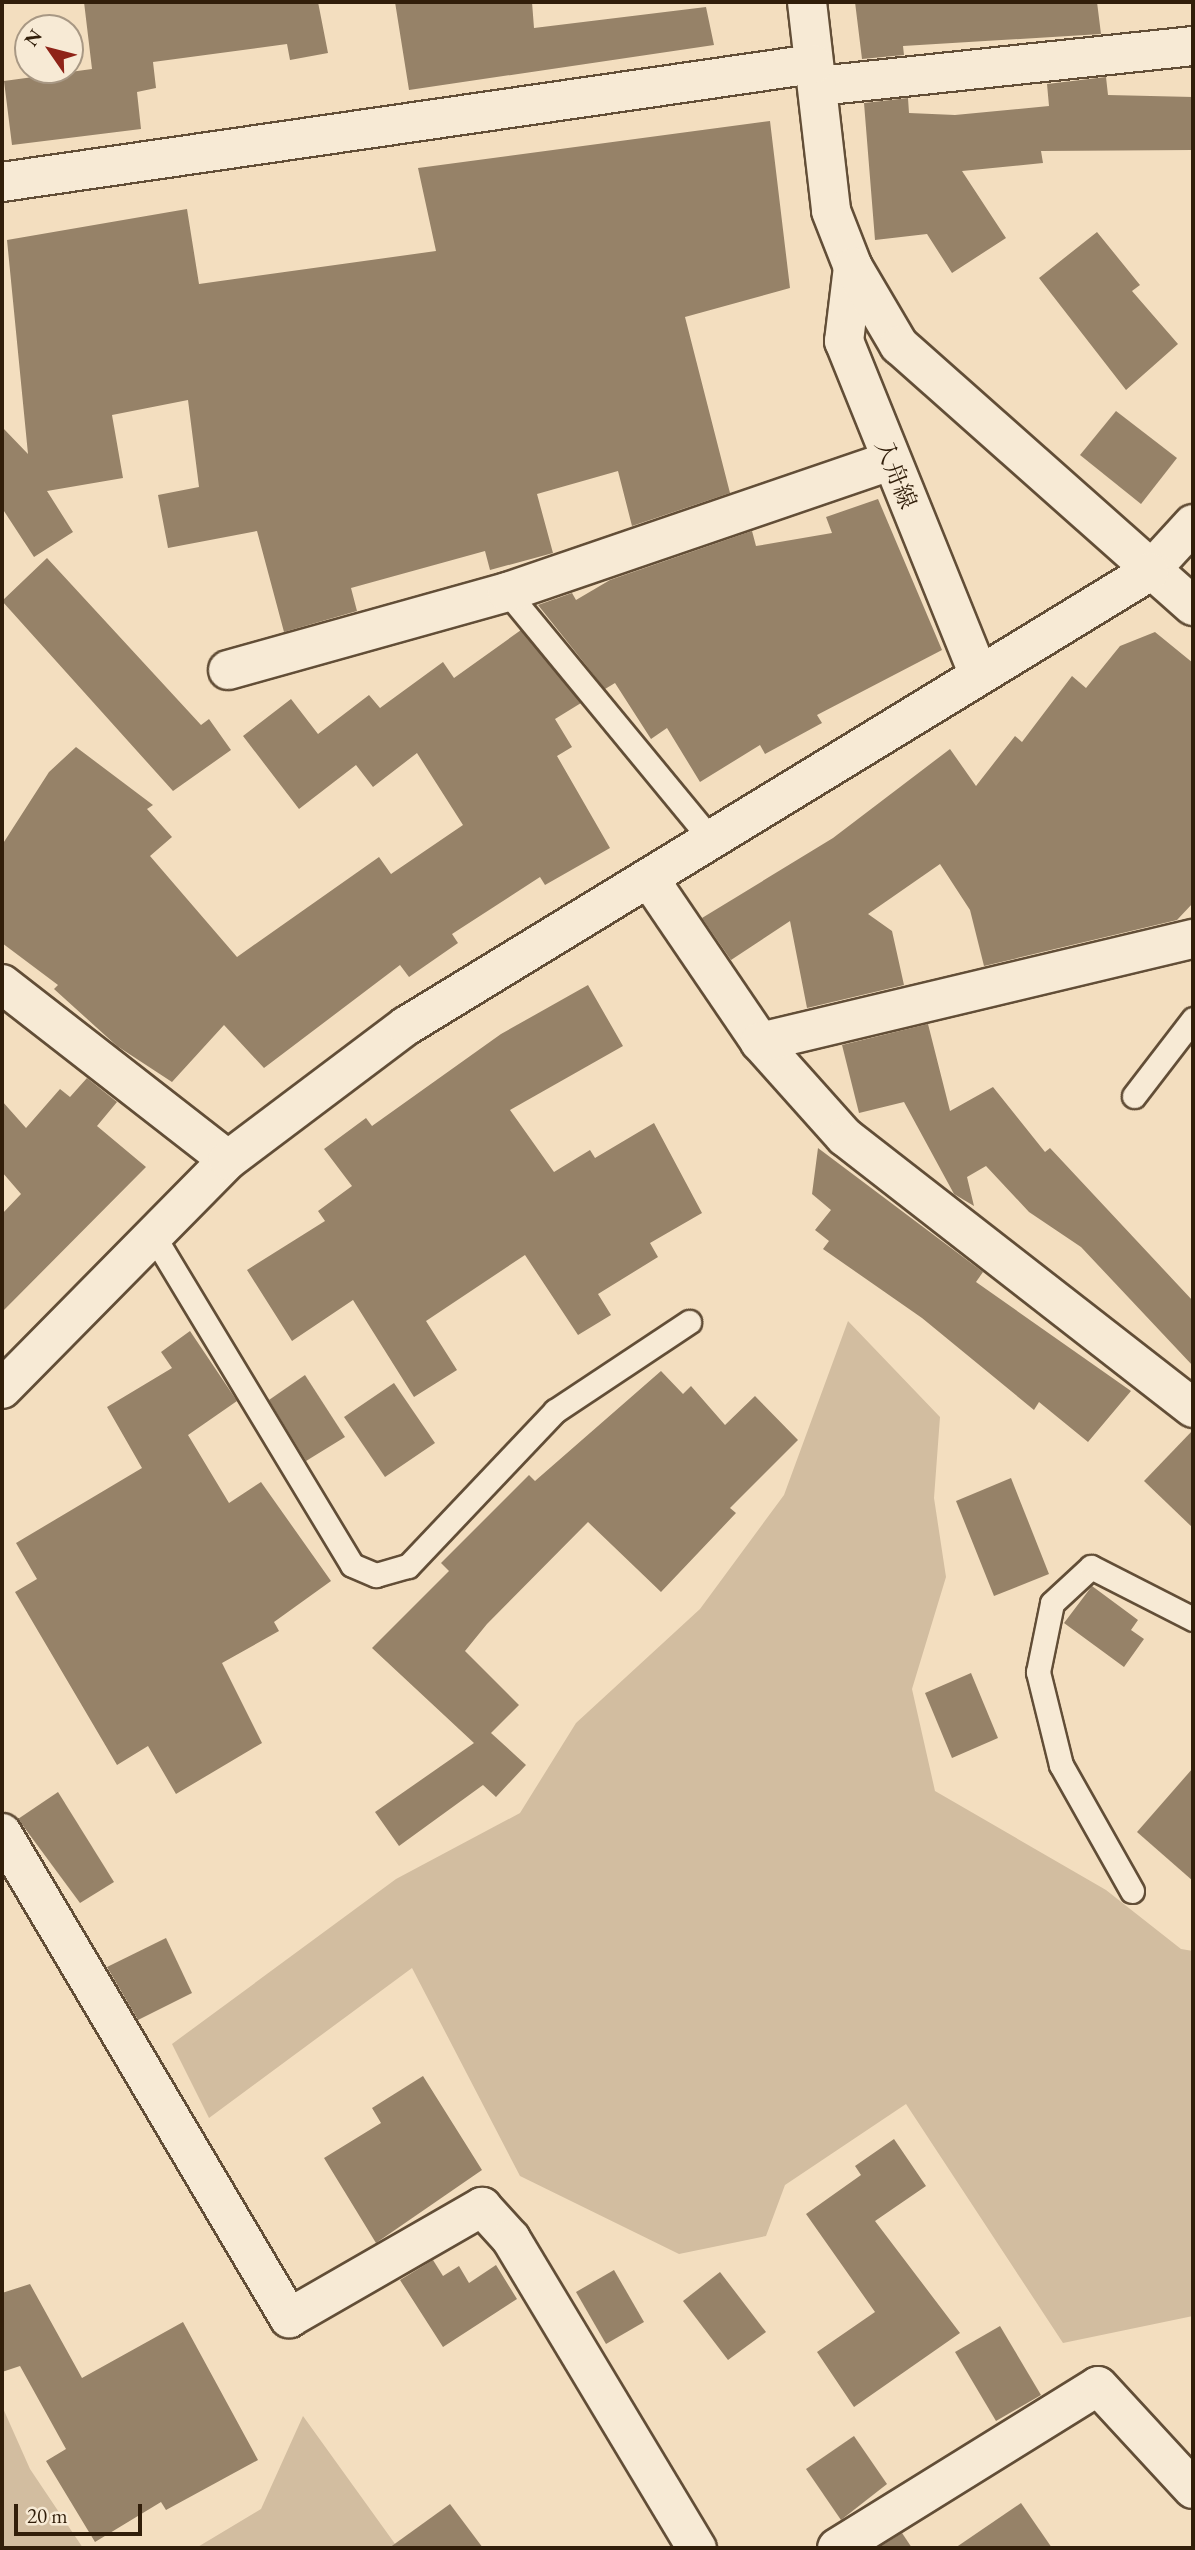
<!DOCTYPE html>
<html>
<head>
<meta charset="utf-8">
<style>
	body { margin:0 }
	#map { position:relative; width:1195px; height:2550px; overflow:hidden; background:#f3debf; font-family:"EB Garamond","Noto Serif JP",serif }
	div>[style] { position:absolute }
	.green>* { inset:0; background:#d2bda0 }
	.building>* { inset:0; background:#968268 }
	.roads { filter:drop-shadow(2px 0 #624e37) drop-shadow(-2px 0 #624e37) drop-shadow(0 2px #624e37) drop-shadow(0 -2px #624e37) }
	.lane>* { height:23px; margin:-11.5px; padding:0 11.5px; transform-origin:11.5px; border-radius:11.5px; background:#f7ead5 }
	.street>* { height:38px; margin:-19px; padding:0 19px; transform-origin:19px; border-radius:19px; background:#f7ead5 }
	.secondary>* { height:38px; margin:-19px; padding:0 19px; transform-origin:19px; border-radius:19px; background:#f7ead5 }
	span { translate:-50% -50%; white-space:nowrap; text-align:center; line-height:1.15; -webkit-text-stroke:5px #f7ead5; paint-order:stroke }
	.street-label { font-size:24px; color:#311e0a }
	.frame { position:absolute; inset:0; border:4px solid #311e0a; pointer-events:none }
	.north { position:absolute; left:14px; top:14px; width:70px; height:70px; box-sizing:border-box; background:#f7ead5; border:2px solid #a89884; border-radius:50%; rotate:305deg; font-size:19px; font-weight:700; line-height:28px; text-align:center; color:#311e0a }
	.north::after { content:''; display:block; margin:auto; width:24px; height:32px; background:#8f2418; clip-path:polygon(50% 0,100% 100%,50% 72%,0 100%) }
	.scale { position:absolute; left:14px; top:2504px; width:128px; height:32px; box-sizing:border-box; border:4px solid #311e0a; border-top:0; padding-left:9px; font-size:21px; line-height:24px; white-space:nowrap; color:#311e0a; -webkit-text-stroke:5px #f7ead5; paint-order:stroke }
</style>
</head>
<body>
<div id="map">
	<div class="green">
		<i style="clip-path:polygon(848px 1321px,940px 1417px,934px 1498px,946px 1577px,912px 1689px,935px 1791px,1106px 1890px,1181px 1949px,1193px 1951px,1193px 2316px,1063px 2343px,906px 2104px,785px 2185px,766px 2236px,679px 2254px,520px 2176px,412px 1968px,209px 2118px,172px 2044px,396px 1879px,520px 1813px,576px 1723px,700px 1609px,784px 1495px)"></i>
		<i style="clip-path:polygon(2px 2406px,30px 2469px,83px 2548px,2px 2548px)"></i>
		<i style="clip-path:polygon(303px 2416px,398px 2548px,196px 2548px,261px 2509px)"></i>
	</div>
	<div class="building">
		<i style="clip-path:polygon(84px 2px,318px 2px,328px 53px,290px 60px,287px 44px,153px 62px,156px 88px,137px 92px,141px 129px,12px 145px,4px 81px,92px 69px)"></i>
		<i style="clip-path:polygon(395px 2px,532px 2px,534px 28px,706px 7px,714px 45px,409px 90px)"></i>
		<i style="clip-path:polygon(855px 2px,1097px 2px,1101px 34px,903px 46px,904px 55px,862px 59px)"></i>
		<i style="clip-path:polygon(1106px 77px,1108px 95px,1193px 97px,1193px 150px,1041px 151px,1043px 163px,962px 171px,1006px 238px,952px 273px,927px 234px,875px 240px,864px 103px,908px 98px,909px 113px,955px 115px,1049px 106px,1047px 84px)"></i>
		<i style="clip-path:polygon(770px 121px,790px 288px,685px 317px,730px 493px,632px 526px,618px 471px,537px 494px,553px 553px,490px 570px,485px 551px,351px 588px,357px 611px,284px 632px,257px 531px,168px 548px,158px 495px,199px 487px,188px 400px,112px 415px,123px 478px,47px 491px,73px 532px,34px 557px,2px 508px,2px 427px,28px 454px,7px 240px,187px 209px,199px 284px,436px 251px,418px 168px)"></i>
		<i style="clip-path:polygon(1097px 232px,1140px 285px,1132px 291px,1178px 344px,1126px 390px,1039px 278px)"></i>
		<i style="clip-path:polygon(1116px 411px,1177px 458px,1141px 504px,1080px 455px)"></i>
		<i style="clip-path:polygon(878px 499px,942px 650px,817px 715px,822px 723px,765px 754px,760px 745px,700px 782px,667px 728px,651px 739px,615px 683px,605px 689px,538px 605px,572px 593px,576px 600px,610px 580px,752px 531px,756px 546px,832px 533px,826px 517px)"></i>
		<i style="clip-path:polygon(47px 558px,201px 725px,209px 719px,231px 750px,173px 791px,2px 601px)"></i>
		<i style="clip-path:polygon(521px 630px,581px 703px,555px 719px,572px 747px,557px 756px,610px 848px,545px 885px,540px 877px,452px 934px,458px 943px,409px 977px,400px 965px,264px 1068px,224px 1025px,172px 1082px,117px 1046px,54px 989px,58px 985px,2px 943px,2px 845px,49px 772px,76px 747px,153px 805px,147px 809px,172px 837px,150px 856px,237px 957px,379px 857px,391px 874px,463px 825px,417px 753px,373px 787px,356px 765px,299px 809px,243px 736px,291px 699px,318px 734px,369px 695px,380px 708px,443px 662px,454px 678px)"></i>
		<i style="clip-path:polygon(1155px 632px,1193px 663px,1193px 903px,1177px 920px,984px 966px,970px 910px,940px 864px,868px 914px,892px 931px,904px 985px,807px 1008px,790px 921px,731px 960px,702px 918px,833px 838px,950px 749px,976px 786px,1015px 736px,1022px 742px,1072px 676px,1086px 688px,1120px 646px)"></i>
		<i style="clip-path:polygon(588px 985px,623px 1046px,510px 1110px,554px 1172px,590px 1150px,595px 1158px,654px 1123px,702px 1213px,650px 1243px,658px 1257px,598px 1294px,611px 1315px,578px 1335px,525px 1255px,426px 1321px,457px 1370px,414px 1397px,353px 1300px,292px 1341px,247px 1270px,325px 1221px,318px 1211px,352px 1186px,324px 1149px,366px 1118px,372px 1126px,501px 1034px)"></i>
		<i style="clip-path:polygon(928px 1024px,950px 1111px,993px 1087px,1045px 1152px,1050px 1148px,1193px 1301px,1193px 1366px,1081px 1247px,1029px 1212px,986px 1166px,967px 1177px,974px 1206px,954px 1194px,904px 1102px,859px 1113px,842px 1045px)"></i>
		<i style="clip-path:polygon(87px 1078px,117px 1102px,97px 1126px,146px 1167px,2px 1312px,2px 1214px,21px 1194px,2px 1172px,2px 1101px,26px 1128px,60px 1089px,70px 1097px)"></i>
		<i style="clip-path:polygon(818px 1148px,983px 1272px,976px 1282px,1131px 1391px,1088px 1442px,1039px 1402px,1034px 1410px,922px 1318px,823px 1249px,829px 1241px,815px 1230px,831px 1210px,812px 1194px)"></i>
		<i style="clip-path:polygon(190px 1331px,237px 1401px,188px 1435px,229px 1503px,261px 1482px,331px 1581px,274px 1622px,279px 1631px,222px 1663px,262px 1743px,176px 1794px,148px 1746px,117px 1765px,15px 1592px,37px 1579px,16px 1543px,142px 1468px,107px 1407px,172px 1368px,161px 1352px)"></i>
		<i style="clip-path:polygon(661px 1371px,683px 1394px,691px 1386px,725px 1425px,755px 1396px,798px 1440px,730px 1508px,736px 1513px,661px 1592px,588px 1522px,487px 1624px,465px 1651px,519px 1705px,491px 1733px,526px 1765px,496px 1797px,483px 1785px,399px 1846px,375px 1812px,474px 1743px,372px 1648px,449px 1571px,441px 1563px,529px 1475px,535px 1481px)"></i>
		<i style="clip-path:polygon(305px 1375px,345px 1437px,306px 1461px,269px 1400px)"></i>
		<i style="clip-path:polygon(394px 1383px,435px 1443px,385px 1477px,344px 1417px)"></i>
		<i style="clip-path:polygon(1193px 1430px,1193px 1528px,1144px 1481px)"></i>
		<i style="clip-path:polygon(1011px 1478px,1049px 1574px,994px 1596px,956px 1501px)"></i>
		<i style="clip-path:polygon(1092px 1586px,1138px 1620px,1131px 1630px,1144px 1639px,1124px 1667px,1064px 1623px)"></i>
		<i style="clip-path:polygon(971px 1673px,998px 1738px,952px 1758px,925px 1693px)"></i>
		<i style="clip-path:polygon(1193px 1768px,1193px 1881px,1137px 1832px)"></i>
		<i style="clip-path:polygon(58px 1792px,114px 1882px,80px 1903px,18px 1819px)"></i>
		<i style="clip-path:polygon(166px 1938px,192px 1993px,138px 2020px,107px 1967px)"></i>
		<i style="clip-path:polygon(423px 2076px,482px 2170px,376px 2243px,324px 2158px,381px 2123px,372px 2108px)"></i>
		<i style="clip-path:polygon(894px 2139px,926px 2186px,875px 2221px,960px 2333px,854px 2407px,817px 2352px,875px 2312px,806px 2214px,861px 2175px,855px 2166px)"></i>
		<i style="clip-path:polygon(433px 2260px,443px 2276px,459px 2266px,469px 2283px,496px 2265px,517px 2299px,443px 2347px,400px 2280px)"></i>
		<i style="clip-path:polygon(614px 2270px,644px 2322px,606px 2344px,576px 2292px)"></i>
		<i style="clip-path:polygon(720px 2272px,766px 2332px,728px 2360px,683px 2301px)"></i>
		<i style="clip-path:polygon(30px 2284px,82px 2378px,183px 2322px,258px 2460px,166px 2510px,161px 2502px,95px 2542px,46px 2461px,66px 2449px,20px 2366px,2px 2372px,2px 2293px)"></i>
		<i style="clip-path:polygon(1000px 2326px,1041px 2395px,996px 2421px,955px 2352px)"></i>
		<i style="clip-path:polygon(854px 2436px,887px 2484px,841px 2520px,806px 2469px)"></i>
		<i style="clip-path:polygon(1021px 2503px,1052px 2548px,955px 2548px)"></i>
		<i style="clip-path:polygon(450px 2504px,483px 2548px,389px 2548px)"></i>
		<i style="clip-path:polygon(902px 2533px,912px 2548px,878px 2548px)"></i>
	</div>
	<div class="roads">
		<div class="lane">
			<i style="left:507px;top:592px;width:323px;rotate:50.5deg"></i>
			<i style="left:1134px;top:1096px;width:97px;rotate:-52.5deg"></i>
			<i style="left:153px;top:1235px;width:385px;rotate:58.9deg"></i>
			<i style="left:352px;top:1565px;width:26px;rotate:23deg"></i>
			<i style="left:376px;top:1575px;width:33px;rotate:-16deg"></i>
			<i style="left:408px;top:1566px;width:214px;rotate:-46.5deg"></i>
			<i style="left:555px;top:1411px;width:161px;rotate:-33.6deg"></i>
			<i style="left:1132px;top:1891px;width:145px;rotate:-119.4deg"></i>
			<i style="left:1061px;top:1765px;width:96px;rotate:-103.9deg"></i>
			<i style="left:1038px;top:1672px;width:70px;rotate:-78.5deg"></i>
			<i style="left:1052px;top:1603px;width:53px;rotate:-42.7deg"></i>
			<i style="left:1091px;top:1567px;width:114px;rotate:27deg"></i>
		</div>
		<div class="street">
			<i style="left:819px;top:86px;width:376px;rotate:-6.1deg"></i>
			<i style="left:853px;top:267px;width:75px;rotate:96.9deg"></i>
			<i style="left:844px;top:341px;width:360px;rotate:68deg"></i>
			<i style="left:1149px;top:572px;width:65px;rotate:-47.5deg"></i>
			<i style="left:228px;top:670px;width:290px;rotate:-15.6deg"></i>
			<i style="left:507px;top:592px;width:405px;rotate:-18.9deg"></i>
			<i style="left:650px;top:880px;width:196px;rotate:55.8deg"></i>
			<i style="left:760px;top:1042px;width:127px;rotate:48.2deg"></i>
			<i style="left:845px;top:1137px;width:441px;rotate:37.9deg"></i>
			<i style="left:760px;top:1042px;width:445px;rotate:-13.4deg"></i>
			<i style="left:2px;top:1833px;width:564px;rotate:59.38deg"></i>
			<i style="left:289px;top:2318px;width:223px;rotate:-29.9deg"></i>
			<i style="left:482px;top:2207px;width:43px;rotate:47.8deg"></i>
			<i style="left:511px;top:2239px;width:361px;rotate:59deg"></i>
			<i style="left:837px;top:2548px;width:307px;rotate:-31.8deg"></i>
			<i style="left:1098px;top:2386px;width:140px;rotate:47.3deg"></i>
		</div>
		<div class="secondary">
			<i style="left:807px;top:2px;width:210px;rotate:83.4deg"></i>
			<i style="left:831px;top:211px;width:60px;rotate:68.6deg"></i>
			<i style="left:853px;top:267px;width:91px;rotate:59.5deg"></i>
			<i style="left:899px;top:345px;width:393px;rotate:41.6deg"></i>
			<i style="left:2px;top:182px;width:820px;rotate:-8.28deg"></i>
			<i style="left:2px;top:984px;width:286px;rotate:37.9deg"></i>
			<i style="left:2px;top:1389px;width:322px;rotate:-45.4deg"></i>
			<i style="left:228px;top:1160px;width:223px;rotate:-37deg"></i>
			<i style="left:406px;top:1026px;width:871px;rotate:-31.43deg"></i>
		</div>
	</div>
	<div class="street-label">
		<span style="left:896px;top:474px;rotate:68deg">入舟線</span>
	</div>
	<div class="frame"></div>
	<div class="north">N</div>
	<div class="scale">20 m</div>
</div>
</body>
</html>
